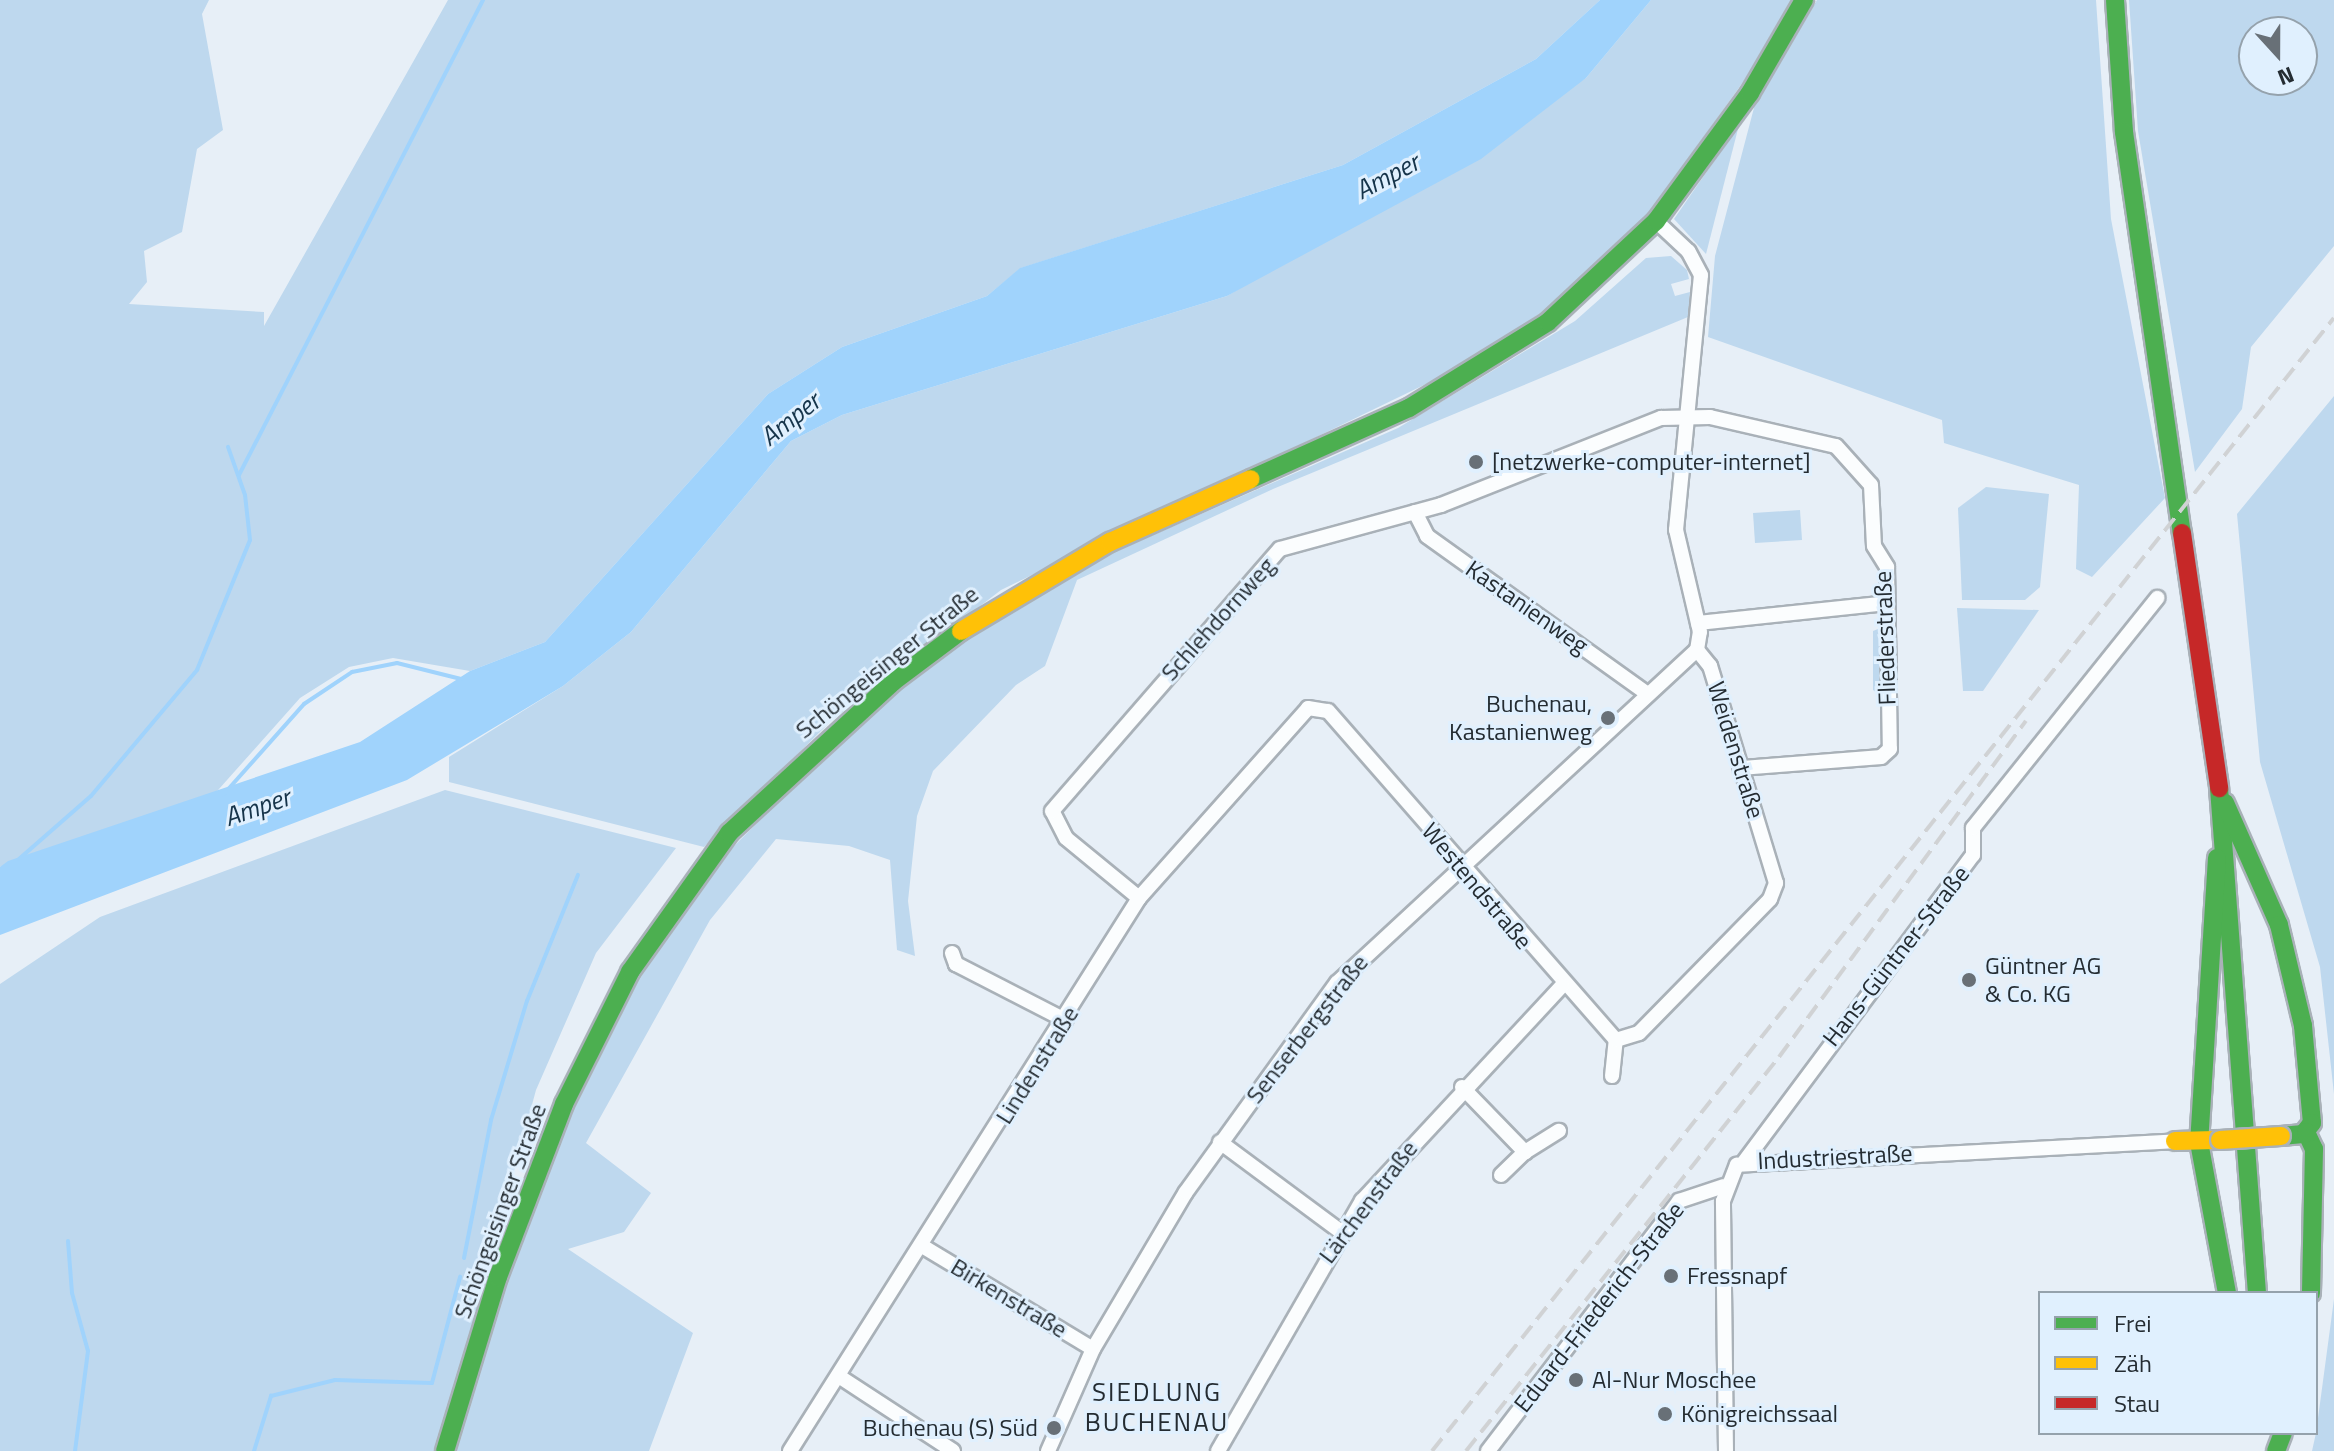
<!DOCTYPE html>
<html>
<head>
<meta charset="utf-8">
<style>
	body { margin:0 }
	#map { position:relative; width:2334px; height:1451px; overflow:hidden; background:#e7eff7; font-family:"Titillium Web",sans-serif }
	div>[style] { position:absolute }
	.green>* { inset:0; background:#bed8ee }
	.water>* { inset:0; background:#a0d3fc }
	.stream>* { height:4px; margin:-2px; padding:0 2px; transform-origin:2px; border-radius:2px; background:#a0d3fc }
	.roads { filter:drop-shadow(2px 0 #a9b1b8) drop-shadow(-2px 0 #a9b1b8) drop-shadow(0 2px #a9b1b8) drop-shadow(0 -2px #a9b1b8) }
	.street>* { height:14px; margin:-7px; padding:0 7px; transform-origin:7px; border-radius:7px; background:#fbfdfe }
	.fast>* { height:18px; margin:-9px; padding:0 9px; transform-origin:9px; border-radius:9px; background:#4caf50 }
	.slow>* { height:18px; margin:-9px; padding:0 9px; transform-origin:9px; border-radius:9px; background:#ffc107 }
	.jam>* { height:18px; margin:-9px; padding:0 9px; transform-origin:9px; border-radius:9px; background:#c62828 }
	.rail>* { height:4px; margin-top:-2px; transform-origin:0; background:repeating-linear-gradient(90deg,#d0d2d4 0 16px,transparent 0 24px) }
	.bridges { filter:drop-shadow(2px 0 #a9b1b8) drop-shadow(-2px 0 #a9b1b8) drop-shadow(0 2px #a9b1b8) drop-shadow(0 -2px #a9b1b8) }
	.slow-bridge>* { height:18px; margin:-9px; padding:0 9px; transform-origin:9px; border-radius:9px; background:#ffc107 }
	.dots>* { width:22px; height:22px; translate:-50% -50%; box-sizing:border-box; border:4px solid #e0f0fe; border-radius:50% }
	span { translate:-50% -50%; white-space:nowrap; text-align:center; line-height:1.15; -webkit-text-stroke:6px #e0f0fe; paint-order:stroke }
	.poi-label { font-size:24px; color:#242c32 }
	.left { translate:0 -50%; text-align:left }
	.right { translate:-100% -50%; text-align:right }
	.street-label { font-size:24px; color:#242c32 }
	.water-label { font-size:26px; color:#16344a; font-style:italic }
	.neighbourhood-label { font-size:26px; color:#242c32; letter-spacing:2px }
	.legend { position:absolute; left:2038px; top:1291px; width:280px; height:144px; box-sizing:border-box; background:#e0f0fe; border:2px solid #95a2ac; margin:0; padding:10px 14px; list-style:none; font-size:24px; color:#242c32 }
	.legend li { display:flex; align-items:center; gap:16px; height:40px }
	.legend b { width:40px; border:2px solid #95a2ac }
	.north { position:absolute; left:2238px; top:16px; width:80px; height:80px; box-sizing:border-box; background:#e0f0fe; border:2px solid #95a2ac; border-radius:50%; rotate:159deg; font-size:22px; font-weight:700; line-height:32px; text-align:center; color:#242c32 }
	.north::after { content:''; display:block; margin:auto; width:28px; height:36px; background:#687077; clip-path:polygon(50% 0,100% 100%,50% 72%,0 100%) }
</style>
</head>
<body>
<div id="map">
	<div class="green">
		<i style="clip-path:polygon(0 0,209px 0,202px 14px,223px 130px,197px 149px,182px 232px,144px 251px,147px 282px,129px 304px,264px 312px,264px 326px,448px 0,1600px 0,1536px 59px,1343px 165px,1021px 268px,987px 296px,842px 347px,768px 394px,545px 642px,470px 671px,393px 658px,349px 667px,300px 698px,211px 798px,0 867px)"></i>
		<i style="clip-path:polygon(1651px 0,1792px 0,1751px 71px,1644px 220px,1560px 300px,1459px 368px,1001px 590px,831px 721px,704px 847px,449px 782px,449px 757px,563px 686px,631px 632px,791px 441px,842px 415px,1227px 296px,1586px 78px)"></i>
		<i style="clip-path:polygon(1817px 0,2096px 0,2111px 219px,2165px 498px,2092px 577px,2076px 569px,2079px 485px,1944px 443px,1942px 420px,1708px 337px,1715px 256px,1755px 104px)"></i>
		<i style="clip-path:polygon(evenodd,2129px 0,2334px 0,2334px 246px,2251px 347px,2242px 409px,2195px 472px,2138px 131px,2129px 0,2254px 32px,2302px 32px,2302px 80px,2254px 80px,2254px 32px)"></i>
		<i style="clip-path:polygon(1739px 125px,1706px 254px,1674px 219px)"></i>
		<i style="clip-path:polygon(1671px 256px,1687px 270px,1689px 279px,1671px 284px,1675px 296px,1690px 292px,1688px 317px,1273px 489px,1077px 580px,1045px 666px,1016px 685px,933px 771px,917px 816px,908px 901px,915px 956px,897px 950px,890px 860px,849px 846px,776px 839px,710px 920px,586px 1143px,651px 1193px,624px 1232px,568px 1249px,693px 1333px,649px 1451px,453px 1451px,503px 1290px,574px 1107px,639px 974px,717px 863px,842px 738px,956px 643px,1064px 574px,1398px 428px,1575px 321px,1646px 258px)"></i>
		<i style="clip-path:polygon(2334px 396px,2334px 1094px,2320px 967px,2260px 762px,2237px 514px)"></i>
		<i style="clip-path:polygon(1986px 487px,2049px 494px,2040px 587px,2025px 600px,1962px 600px,1958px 508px)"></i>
		<i style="clip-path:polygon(1800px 510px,1802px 540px,1755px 543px,1753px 513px)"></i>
		<i style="clip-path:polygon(1957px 608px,2039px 610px,1983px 691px,1963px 691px)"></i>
		<i style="clip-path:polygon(1883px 627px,1883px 694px,1880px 695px,1873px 690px,1873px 631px)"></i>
		<i style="clip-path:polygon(445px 790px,676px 848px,596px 953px,536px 1090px,438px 1451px,0 1451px,0 984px,100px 917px)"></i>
		<i style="clip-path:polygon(2334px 1299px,2334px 1451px,2312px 1451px,2316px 1433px)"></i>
	</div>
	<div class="water">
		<i style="clip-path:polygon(1600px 0,1651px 0,1586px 78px,1481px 159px,1227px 296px,842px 415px,791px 441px,631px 632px,563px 686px,407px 780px,0 935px,0 867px,8px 861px,360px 742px,470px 671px,545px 642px,768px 394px,842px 347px,987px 296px,1020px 268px,1343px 165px,1536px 59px)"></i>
	</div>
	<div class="stream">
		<i style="left:239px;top:475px;width:534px;rotate:-62.81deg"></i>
		<i style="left:223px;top:795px;width:122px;rotate:-48.3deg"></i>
		<i style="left:304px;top:704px;width:58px;rotate:-33.7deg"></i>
		<i style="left:352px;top:672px;width:46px;rotate:-11.3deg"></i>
		<i style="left:397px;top:663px;width:66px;rotate:14deg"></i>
		<i style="left:19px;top:859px;width:96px;rotate:-41.2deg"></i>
		<i style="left:91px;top:796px;width:165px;rotate:-49.9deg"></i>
		<i style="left:197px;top:670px;width:140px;rotate:-67.8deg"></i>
		<i style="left:250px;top:540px;width:45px;rotate:-96.3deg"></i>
		<i style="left:245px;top:495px;width:51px;rotate:-109.5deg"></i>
		<i style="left:68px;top:1241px;width:52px;rotate:85.6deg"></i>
		<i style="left:72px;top:1293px;width:60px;rotate:74.6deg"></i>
		<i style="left:88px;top:1351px;width:101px;rotate:97.4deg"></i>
		<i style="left:464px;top:1258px;width:141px;rotate:-78.9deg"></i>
		<i style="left:491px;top:1120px;width:124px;rotate:-73.2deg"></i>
		<i style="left:527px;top:1001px;width:136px;rotate:-68deg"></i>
		<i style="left:254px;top:1451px;width:58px;rotate:-72.8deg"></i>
		<i style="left:271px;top:1396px;width:66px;rotate:-14deg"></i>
		<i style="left:335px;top:1380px;width:97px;rotate:1.8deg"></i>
		<i style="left:432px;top:1383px;width:110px;rotate:-75.2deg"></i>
	</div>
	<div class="roads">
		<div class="street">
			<i style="left:1415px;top:512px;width:27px;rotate:63deg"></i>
			<i style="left:1427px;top:536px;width:272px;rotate:35.6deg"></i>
			<i style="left:1698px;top:623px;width:190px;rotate:-6deg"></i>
			<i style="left:1139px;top:898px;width:94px;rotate:-140.6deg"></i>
			<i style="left:1066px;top:838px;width:30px;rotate:-117deg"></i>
			<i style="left:1052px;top:811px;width:347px;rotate:-49deg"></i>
			<i style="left:1280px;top:549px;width:167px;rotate:-15.3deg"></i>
			<i style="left:1441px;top:505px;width:237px;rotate:-21.6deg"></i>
			<i style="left:1661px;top:418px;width:49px;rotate:-1.2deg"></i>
			<i style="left:1710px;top:417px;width:129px;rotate:13deg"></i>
			<i style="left:1836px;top:446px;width:52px;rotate:48.1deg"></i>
			<i style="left:1871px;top:485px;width:61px;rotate:87.2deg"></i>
			<i style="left:1874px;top:546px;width:25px;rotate:58deg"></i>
			<i style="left:1887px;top:567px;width:182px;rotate:89.1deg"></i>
			<i style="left:1890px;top:749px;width:12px;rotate:138deg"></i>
			<i style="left:1881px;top:757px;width:141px;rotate:175.5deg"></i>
			<i style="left:952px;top:953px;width:12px;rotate:70deg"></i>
			<i style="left:956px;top:964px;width:123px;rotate:27.2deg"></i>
			<i style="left:1616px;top:1040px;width:24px;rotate:-17deg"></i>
			<i style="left:1639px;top:1033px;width:187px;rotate:-45.6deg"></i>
			<i style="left:1770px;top:899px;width:17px;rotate:-69deg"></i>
			<i style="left:1776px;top:883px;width:227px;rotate:-106.9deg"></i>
			<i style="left:1710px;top:666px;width:21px;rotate:-129deg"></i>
			<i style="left:1612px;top:1076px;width:36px;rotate:-84deg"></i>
			<i style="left:1462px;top:1087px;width:91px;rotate:45.9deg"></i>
			<i style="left:1525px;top:1152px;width:40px;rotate:-32deg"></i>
			<i style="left:1220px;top:1142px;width:151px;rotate:36.6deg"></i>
			<i style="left:1744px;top:1162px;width:383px;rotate:-53.3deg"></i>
			<i style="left:1973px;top:855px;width:27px;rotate:-90deg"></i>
			<i style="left:1973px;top:828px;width:295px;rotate:-51.3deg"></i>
			<i style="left:1501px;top:1175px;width:33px;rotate:-44deg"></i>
			<i style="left:924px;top:1247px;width:197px;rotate:31.1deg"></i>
			<i style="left:840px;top:1377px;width:135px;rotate:33.2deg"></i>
			<i style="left:790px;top:1451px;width:654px;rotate:-57.74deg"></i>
			<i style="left:1139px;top:898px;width:254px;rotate:-48.3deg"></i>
			<i style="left:1308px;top:708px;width:20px;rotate:9deg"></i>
			<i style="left:1328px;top:711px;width:437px;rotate:48.8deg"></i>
			<i style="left:1048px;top:1451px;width:111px;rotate:-66.2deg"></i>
			<i style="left:1093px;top:1349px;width:182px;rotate:-59.4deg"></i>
			<i style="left:1186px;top:1192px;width:258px;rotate:-54.2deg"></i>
			<i style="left:1337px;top:983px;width:490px;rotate:-42.8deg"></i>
			<i style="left:1697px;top:650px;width:18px;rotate:-81deg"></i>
			<i style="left:1700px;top:632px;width:105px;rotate:-103.2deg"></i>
			<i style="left:1676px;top:530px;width:256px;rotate:-84.4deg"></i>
			<i style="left:1701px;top:275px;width:27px;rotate:-118deg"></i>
			<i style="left:1688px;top:251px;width:44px;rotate:-136.8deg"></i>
			<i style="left:1218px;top:1451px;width:289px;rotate:-60.1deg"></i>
			<i style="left:1362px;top:1201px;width:294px;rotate:-47.1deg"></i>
			<i style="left:1488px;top:1451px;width:315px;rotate:-52.6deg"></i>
			<i style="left:1679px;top:1201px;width:47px;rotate:-18.4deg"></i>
			<i style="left:1726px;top:1451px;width:250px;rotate:-90.7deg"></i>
			<i style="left:1723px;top:1201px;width:39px;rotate:-69deg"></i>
			<i style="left:1737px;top:1165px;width:439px;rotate:-3.1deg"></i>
		</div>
		<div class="fast">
			<i style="left:2115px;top:0;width:132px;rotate:86.1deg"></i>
			<i style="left:2124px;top:132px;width:405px;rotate:81.8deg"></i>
			<i style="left:1251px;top:479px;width:173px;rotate:-24.2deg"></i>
			<i style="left:1409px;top:408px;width:163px;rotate:-31.7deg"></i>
			<i style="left:1548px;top:322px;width:148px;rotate:-43.1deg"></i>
			<i style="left:1656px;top:221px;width:159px;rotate:-53.7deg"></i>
			<i style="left:1750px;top:93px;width:108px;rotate:-59.9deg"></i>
			<i style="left:2219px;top:788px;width:506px;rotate:85.7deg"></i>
			<i style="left:2225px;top:803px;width:133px;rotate:66.1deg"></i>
			<i style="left:2279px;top:925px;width:104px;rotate:76.6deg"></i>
			<i style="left:2303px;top:1026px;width:97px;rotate:84.7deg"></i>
			<i style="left:2312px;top:1123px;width:14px;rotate:129deg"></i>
			<i style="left:2303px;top:1134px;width:22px;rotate:175deg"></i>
			<i style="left:2217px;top:858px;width:285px;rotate:93.6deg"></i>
			<i style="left:2199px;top:1142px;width:154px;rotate:79.5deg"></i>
			<i style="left:2306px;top:1132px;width:19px;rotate:65deg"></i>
			<i style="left:2314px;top:1149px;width:144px;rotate:91.2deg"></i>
			<i style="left:445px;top:1451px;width:182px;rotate:-73.1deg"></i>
			<i style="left:498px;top:1277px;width:185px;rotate:-69.1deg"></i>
			<i style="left:564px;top:1104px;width:148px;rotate:-63.4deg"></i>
			<i style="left:630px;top:972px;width:171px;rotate:-54.5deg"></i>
			<i style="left:729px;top:833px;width:223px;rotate:-42.6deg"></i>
			<i style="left:893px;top:682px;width:85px;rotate:-36.9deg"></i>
			<i style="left:2276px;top:1451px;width:19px;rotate:-69deg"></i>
		</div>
		<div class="slow">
			<i style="left:961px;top:631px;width:174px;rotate:-30.9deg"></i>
			<i style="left:1110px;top:542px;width:154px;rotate:-24.1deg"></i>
			<i style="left:2175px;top:1141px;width:41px;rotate:-1.4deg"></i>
		</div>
		<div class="jam">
			<i style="left:2182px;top:533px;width:258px;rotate:81.7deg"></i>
		</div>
	</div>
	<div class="rail">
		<i style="left:1432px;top:1451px;width:1448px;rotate:-51.48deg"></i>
		<i style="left:1466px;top:1451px;width:503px;rotate:-51.54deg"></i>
		<i style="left:1779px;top:1057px;width:417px;rotate:-53.7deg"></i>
	</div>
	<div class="bridges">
		<div class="slow-bridge">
			<i style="left:2220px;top:1140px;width:61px;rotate:-3.8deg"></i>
		</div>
	</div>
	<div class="dots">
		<i style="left:1476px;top:462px;background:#687077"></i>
		<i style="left:1608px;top:718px;background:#687077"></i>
		<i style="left:1969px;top:980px;background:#687077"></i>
		<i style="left:1671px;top:1276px;background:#687077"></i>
		<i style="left:1576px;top:1380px;background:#687077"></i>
		<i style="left:1665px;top:1414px;background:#687077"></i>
		<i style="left:1054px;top:1428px;background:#687077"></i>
	</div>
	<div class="poi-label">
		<span class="left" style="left:1492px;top:462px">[netzwerke-computer-internet]</span>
		<span class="right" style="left:1592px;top:718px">Buchenau,<br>Kastanienweg</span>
		<span class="left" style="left:1985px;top:980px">Güntner AG<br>&amp; Co. KG</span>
		<span class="left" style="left:1687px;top:1276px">Fressnapf</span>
		<span class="left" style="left:1592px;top:1380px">Al-Nur Moschee</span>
		<span class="left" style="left:1681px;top:1414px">Königreichssaal</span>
		<span class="right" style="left:1038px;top:1428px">Buchenau (S) Süd</span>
	</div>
	<div class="street-label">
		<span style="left:1527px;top:607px;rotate:35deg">Kastanienweg</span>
		<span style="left:1218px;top:619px;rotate:-48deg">Schlehdornweg</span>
		<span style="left:1885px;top:638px;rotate:-92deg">Fliederstraße</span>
		<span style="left:887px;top:662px;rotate:-39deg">Schöngeisinger Straße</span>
		<span style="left:1736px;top:750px;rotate:73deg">Weidenstraße</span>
		<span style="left:1477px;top:886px;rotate:50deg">Westendstraße</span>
		<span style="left:1896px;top:956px;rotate:-52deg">Hans-Güntner-Straße</span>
		<span style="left:1307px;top:1029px;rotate:-52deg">Senserbergstraße</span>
		<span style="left:1037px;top:1065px;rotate:-58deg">Lindenstraße</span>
		<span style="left:1835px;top:1157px;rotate:-3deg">Industriestraße</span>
		<span style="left:1368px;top:1202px;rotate:-53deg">Lärchenstraße</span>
		<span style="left:500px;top:1211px;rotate:-70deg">Schöngeisinger Straße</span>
		<span style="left:1009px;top:1298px;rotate:31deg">Birkenstraße</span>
		<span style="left:1599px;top:1307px;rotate:-52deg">Eduard-Friederich-Straße</span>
	</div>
	<div class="water-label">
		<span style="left:1387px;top:176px;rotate:-28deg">Amper</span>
		<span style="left:790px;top:419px;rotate:-39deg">Amper</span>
		<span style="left:257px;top:807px;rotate:-19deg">Amper</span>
	</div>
	<div class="neighbourhood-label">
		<span style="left:1157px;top:1407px">SIEDLUNG<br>BUCHENAU</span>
	</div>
	<ul class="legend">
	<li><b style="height:10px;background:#4caf50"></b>Frei</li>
	<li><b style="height:10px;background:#ffc107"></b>Zäh</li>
	<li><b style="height:10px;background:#c62828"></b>Stau</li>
	</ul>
	<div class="north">N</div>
</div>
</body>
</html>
